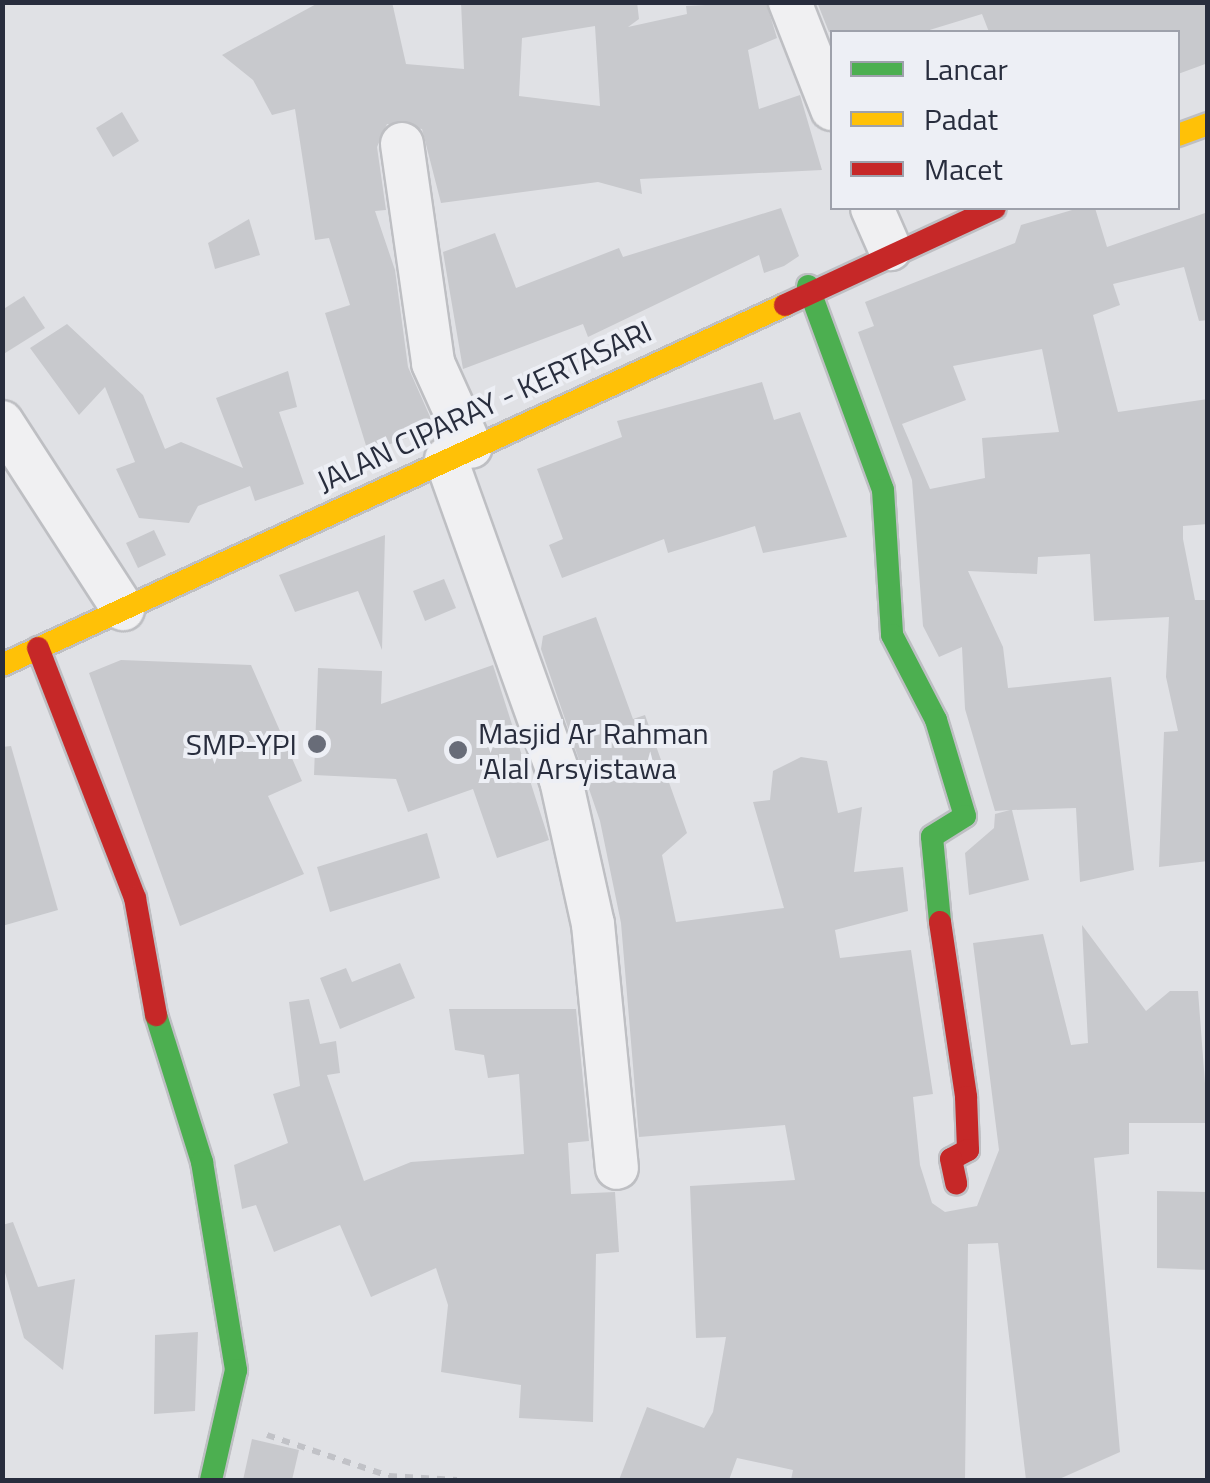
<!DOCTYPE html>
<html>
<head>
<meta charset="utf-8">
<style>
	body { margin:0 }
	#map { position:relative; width:1210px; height:1483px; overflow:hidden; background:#e0e1e5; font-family:"Titillium Web",sans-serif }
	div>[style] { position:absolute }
	.building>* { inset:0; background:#c8c9cd }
	.path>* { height:6px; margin-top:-3px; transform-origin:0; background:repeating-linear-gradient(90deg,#c1c2c7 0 8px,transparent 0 16px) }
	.roads { filter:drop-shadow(2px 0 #bebfc3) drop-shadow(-2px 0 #bebfc3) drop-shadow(0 2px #bebfc3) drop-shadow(0 -2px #bebfc3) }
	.street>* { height:42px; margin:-21px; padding:0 21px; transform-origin:21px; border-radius:21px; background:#f0f0f2 }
	.fast>* { height:22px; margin:-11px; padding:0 11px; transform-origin:11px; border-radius:11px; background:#4caf50 }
	.slow>* { height:22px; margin:-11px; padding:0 11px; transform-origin:11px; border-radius:11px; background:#ffc107 }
	.jam>* { height:22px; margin:-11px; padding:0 11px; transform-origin:11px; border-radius:11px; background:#c62828 }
	.dots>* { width:28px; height:28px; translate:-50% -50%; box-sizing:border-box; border:5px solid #edeff5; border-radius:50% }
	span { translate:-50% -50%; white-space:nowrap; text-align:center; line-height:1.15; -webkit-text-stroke:8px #edeff5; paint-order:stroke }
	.street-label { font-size:30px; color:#282d3d }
	.poi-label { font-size:30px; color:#282d3d }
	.left { translate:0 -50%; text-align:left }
	.right { translate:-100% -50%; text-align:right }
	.frame { position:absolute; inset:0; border:5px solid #282d3d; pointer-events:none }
	.legend { position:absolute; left:830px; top:30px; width:350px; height:180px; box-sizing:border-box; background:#edeff5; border:2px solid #9ea1ab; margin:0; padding:12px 18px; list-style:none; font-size:30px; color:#282d3d }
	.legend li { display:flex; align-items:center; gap:20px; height:50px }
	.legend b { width:50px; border:2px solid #9ea1ab }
</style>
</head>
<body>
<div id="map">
	<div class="building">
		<i style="clip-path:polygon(evenodd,320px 2px,392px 2px,406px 64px,464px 69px,461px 2px,637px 2px,639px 19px,628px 27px,687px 14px,686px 6px,766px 2px,777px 38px,748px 50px,759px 109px,800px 95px,822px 170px,640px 179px,642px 194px,598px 182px,441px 203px,422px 129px,387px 124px,377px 147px,386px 210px,375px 211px,395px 270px,408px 367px,435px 428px,368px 452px,325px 313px,350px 305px,329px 238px,315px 240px,295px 109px,272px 115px,253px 80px,222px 55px,320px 2px,595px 26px,600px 106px,519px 96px,522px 38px,595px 26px)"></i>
		<i style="clip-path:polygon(817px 2px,1208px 2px,1208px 63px,1178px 74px,1178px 32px,989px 32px,982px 14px,923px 32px,829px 32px)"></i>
		<i style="clip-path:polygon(122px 112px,139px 141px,113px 157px,96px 128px)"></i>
		<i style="clip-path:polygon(781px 208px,799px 256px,784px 266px,764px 273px,759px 255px,588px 337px,583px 324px,463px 369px,443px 252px,495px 233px,516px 288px,619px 248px,623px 257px)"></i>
		<i style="clip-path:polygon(evenodd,1079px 208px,1095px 208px,1107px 247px,1208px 212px,1208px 320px,1199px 321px,1184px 267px,1113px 284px,1120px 305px,1093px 315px,1118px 412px,1208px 399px,1208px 524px,1183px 526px,1183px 539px,1195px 600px,1208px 600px,1208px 861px,1159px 867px,1164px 732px,1178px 731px,1166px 677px,1169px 617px,1094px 621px,1090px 554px,1038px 557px,1037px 574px,968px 571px,1003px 647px,1008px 688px,1111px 677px,1134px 870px,1080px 882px,1076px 808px,1012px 810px,1029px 880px,969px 895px,965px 853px,994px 828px,995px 814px,1010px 810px,995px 811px,965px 709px,962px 647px,939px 657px,923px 626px,912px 480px,858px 332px,874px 326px,865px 302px,1015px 243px,1021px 225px,1079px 208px,1042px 349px,1059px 432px,982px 438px,985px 478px,930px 489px,902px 424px,966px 400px,953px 366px,1042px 349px)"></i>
		<i style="clip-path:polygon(249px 219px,260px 255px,215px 269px,208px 243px)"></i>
		<i style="clip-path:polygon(24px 296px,45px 328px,2px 355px,2px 310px)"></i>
		<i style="clip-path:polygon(67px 324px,143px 395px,165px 449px,181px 442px,243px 468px,216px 398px,288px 371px,297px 407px,279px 412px,304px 484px,255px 501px,250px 486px,198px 506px,189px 523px,139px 518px,116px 469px,135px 462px,105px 387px,79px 415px,30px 348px)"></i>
		<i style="clip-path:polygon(762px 382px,774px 420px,800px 412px,847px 537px,763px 553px,755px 526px,668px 553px,664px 539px,562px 578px,549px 545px,563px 539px,537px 469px,622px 437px,617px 421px)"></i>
		<i style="clip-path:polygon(154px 530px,166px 555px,138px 568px,126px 543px)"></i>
		<i style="clip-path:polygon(385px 535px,382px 650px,358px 591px,295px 612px,279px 575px)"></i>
		<i style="clip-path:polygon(444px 579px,456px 608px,425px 621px,413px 591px)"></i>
		<i style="clip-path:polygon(596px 617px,633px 719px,645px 715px,687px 833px,662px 855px,676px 922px,784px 908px,753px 802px,770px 800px,773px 771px,801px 757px,827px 761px,838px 813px,862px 807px,854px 872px,903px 867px,908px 911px,835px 930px,840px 958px,911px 950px,933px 1094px,913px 1097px,920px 1165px,932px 1203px,945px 1212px,977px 1206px,999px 1150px,973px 943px,1043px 934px,1071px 1045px,1088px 1043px,1082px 925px,1146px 1011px,1170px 991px,1198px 991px,1208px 1123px,1129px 1123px,1129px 1154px,1094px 1158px,1120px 1452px,1057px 1480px,1026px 1480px,998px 1243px,968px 1244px,965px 1480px,791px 1480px,793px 1470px,737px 1458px,729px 1480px,619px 1480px,647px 1407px,704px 1428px,713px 1412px,726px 1337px,696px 1338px,690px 1186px,795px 1180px,785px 1125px,639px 1137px,621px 923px,600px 821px,541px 649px,543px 636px)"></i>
		<i style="clip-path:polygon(121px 660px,251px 665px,302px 781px,268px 796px,304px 874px,180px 926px,89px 673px)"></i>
		<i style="clip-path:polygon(493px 665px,549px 840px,497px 858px,473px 789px,408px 812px,396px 779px,314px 775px,318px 668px,382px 671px,381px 704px)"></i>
		<i style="clip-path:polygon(11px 746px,58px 910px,2px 926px,2px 747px)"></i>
		<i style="clip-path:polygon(427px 833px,440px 878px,330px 912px,317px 867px)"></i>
		<i style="clip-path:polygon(400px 963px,415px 998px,340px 1029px,320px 978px,346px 968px,352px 982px)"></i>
		<i style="clip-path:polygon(309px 999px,320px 1044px,336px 1041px,340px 1073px,327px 1075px,364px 1181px,411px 1162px,524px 1154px,519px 1074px,488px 1078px,484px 1055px,455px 1050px,449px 1009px,576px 1009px,589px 1141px,568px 1143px,571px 1194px,615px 1192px,619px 1252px,596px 1254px,593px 1422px,519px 1418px,521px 1385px,441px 1372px,448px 1305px,436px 1268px,371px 1297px,340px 1225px,274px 1252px,256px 1205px,242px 1209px,234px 1165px,288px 1143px,273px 1094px,300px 1086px,289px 1002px)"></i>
		<i style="clip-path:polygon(1157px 1191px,1208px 1192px,1208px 1270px,1157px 1268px)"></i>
		<i style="clip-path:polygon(13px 1222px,38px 1287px,75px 1279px,63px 1370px,24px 1338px,2px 1262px,2px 1225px)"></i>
		<i style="clip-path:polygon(198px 1332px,195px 1411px,154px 1414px,155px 1335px)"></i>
		<i style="clip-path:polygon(252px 1439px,299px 1450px,292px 1480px,243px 1480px)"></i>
	</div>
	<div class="path">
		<i style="left:267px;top:1435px;width:129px;rotate:18.6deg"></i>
		<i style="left:389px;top:1476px;width:68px;rotate:3.4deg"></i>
	</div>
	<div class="roads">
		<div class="street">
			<i style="left:790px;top:2px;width:115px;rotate:68.6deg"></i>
			<i style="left:402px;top:144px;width:221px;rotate:81.9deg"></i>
			<i style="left:433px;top:363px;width:92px;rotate:65.7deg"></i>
			<i style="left:872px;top:208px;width:45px;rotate:66.3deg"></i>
			<i style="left:2px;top:422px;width:223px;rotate:57.1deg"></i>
			<i style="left:446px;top:459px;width:341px;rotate:70.3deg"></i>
			<i style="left:561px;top:780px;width:148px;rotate:77.5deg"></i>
			<i style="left:593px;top:924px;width:245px;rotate:84.4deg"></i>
		</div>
		<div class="fast">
			<i style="left:808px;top:286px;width:217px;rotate:69.8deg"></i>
			<i style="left:883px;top:490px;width:145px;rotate:86.4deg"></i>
			<i style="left:892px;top:635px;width:96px;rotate:62.6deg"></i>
			<i style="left:936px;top:720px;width:100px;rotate:73.2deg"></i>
			<i style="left:965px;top:816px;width:39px;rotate:148deg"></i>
			<i style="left:932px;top:837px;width:85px;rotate:84.6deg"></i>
			<i style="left:156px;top:1015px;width:154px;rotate:72.6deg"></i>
			<i style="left:202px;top:1162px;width:211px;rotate:80.7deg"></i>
			<i style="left:236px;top:1370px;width:113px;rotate:102.8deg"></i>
		</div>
		<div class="slow">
			<i style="left:1178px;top:135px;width:32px;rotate:-20deg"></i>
			<i style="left:2px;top:665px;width:862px;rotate:-24.69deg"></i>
		</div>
		<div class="jam">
			<i style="left:785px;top:305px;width:231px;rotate:-24.8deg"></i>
			<i style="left:38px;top:648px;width:268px;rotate:68.8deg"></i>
			<i style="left:135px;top:898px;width:119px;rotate:79.8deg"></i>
			<i style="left:940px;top:922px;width:177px;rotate:81.5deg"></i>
			<i style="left:966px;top:1097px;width:53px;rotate:87.8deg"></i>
			<i style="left:968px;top:1150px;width:19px;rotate:152deg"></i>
			<i style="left:951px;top:1159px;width:25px;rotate:78deg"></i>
		</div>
	</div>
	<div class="dots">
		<i style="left:317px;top:744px;background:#686c78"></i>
		<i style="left:458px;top:750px;background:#686c78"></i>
	</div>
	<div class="street-label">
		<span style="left:484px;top:406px;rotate:-25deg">JALAN CIPARAY - KERTASARI</span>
	</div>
	<div class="poi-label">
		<span class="left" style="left:478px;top:750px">Masjid Ar Rahman<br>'Alal Arsyistawa</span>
		<span class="right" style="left:297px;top:744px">SMP-YPI</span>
	</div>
	<div class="frame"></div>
	<ul class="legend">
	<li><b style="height:12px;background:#4caf50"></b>Lancar</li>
	<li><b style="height:12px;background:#ffc107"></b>Padat</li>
	<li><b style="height:12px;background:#c62828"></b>Macet</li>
	</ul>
</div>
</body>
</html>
